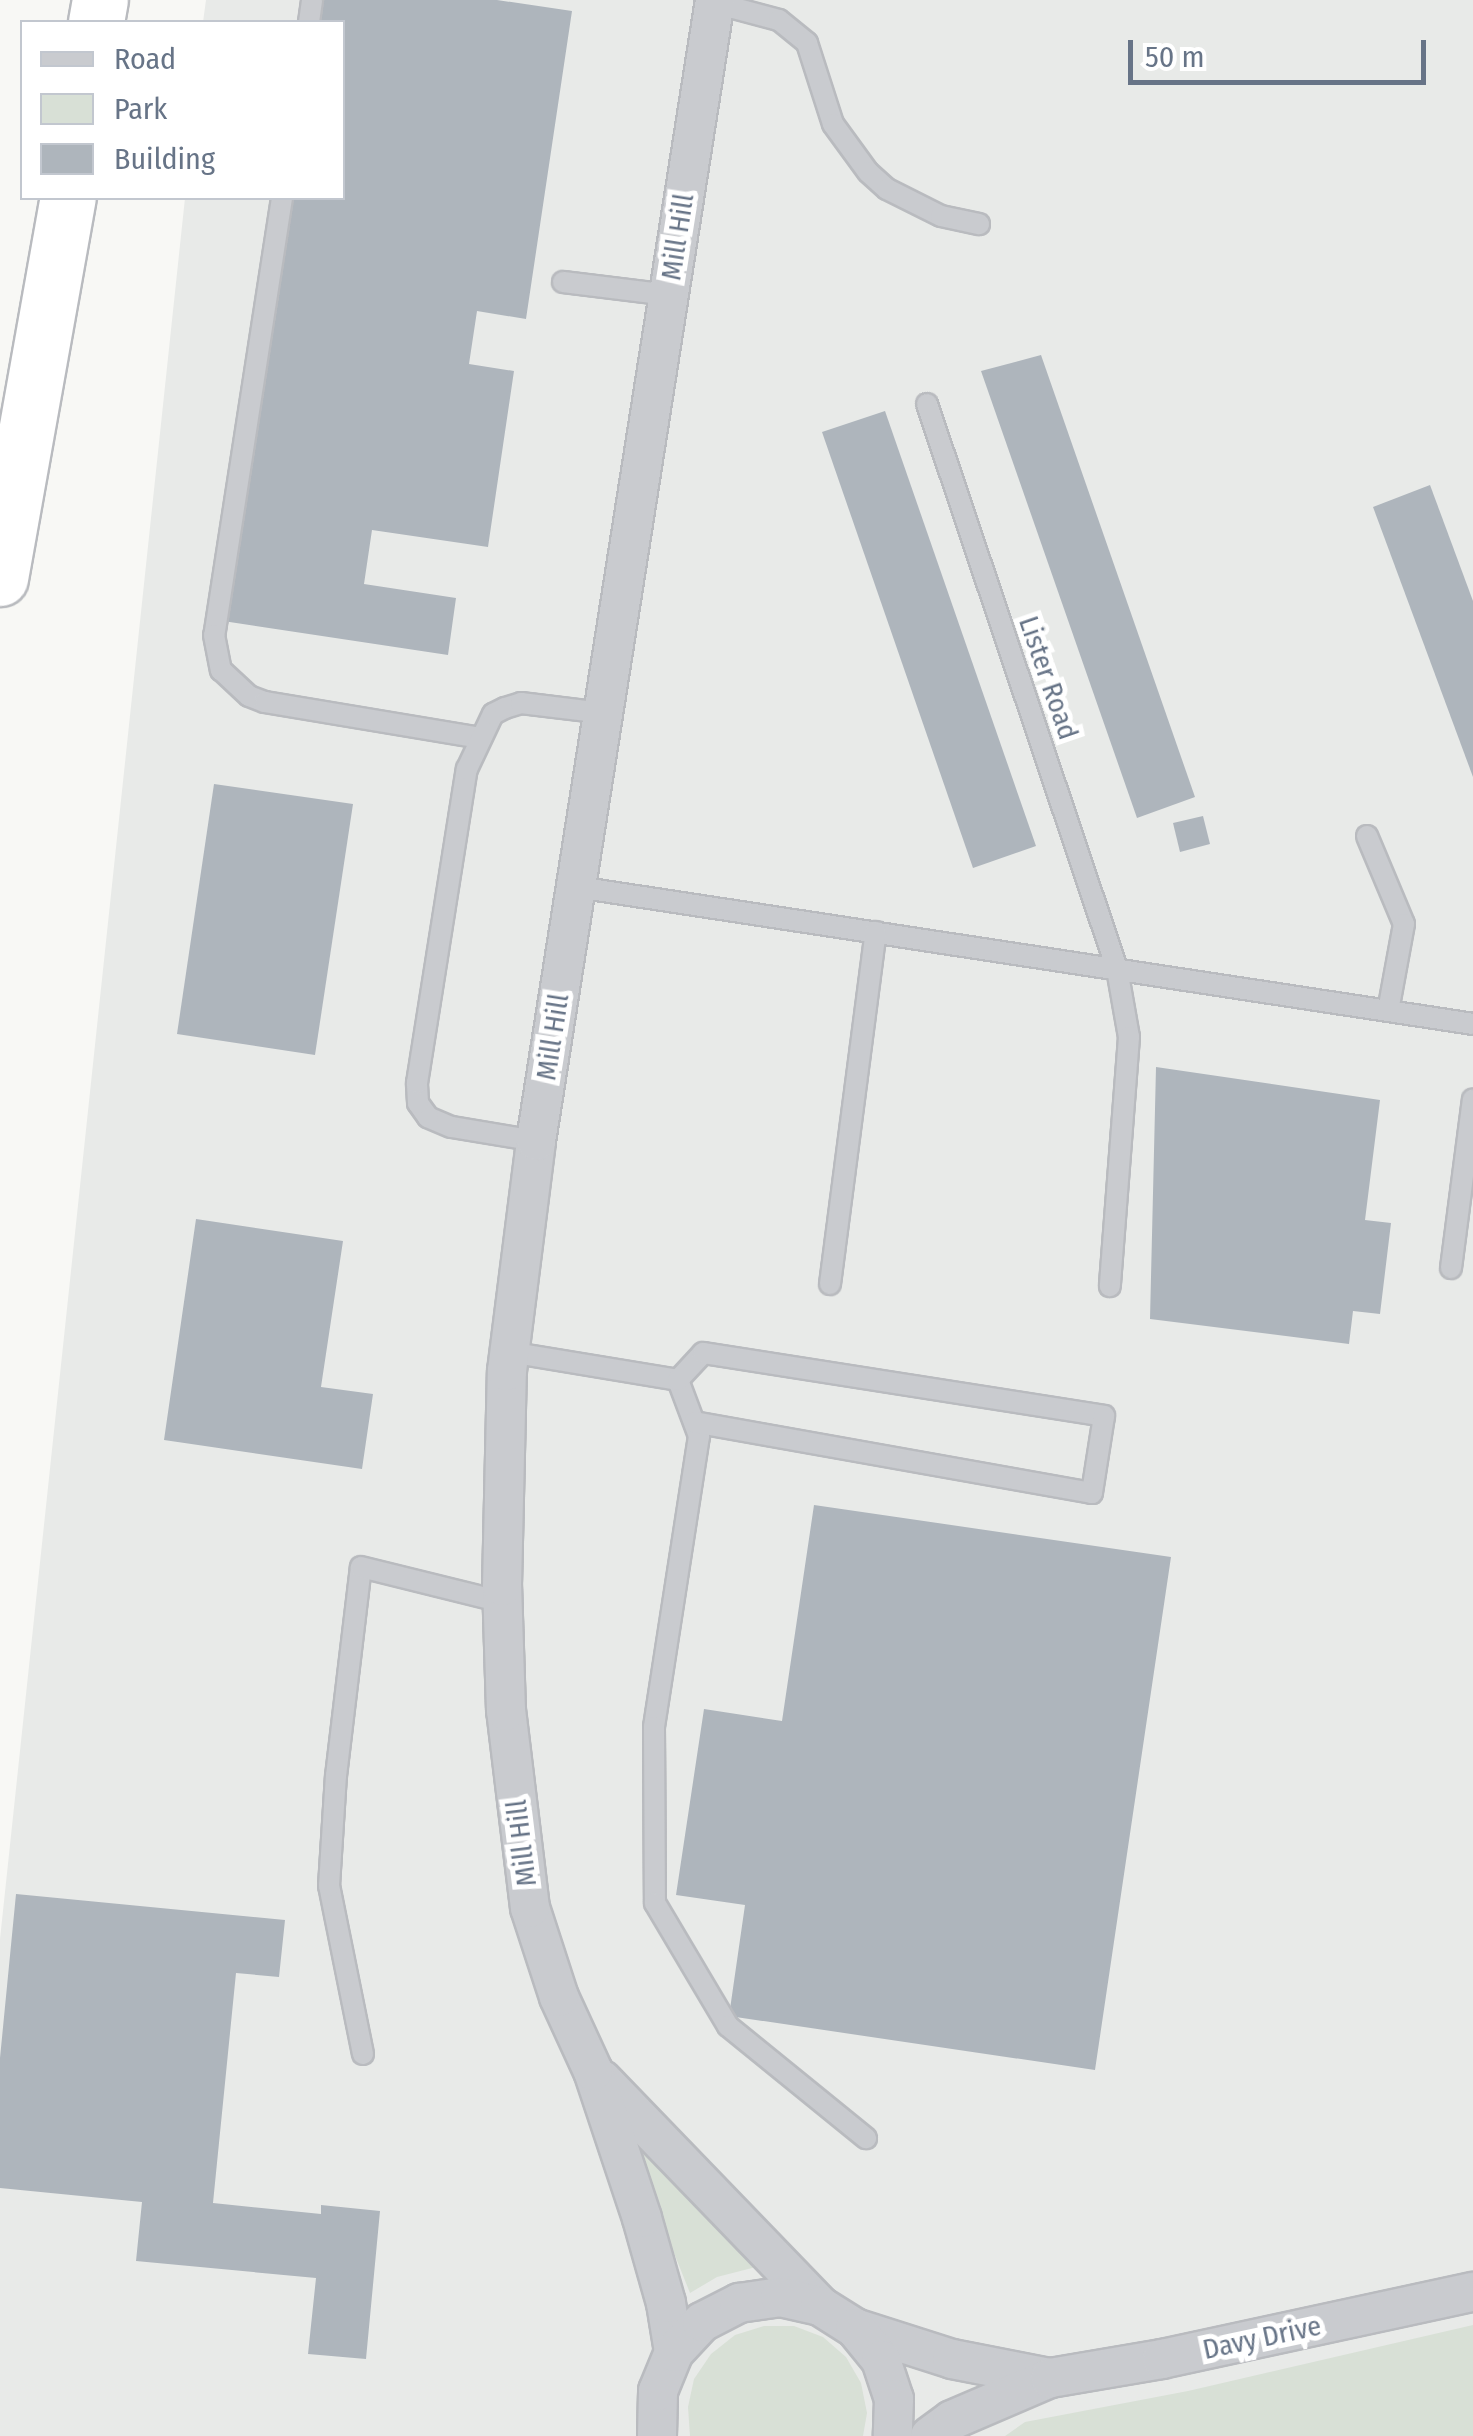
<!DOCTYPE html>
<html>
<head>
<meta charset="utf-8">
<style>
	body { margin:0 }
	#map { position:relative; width:1473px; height:2436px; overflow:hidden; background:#f8f8f5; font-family:"Fira Sans Condensed",sans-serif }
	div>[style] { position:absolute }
	.built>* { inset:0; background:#e8eae8 }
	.green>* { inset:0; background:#d8e0d6 }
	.building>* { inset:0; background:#aeb5bc }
	.roads { filter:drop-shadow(2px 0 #b9bbbf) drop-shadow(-2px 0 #b9bbbf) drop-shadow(0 2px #b9bbbf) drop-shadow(0 -2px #b9bbbf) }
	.service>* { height:20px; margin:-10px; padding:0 10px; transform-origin:10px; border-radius:10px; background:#c9cbcf }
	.minor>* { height:38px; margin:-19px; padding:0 19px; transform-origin:19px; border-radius:19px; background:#c9cbcf }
	.trunk>* { height:55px; margin:-27.5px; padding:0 27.5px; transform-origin:27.5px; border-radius:27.5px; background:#fff }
	span { translate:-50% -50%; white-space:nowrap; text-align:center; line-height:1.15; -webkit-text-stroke:10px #fff; paint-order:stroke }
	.street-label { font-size:28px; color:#677487 }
	.legend { position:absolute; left:20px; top:20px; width:325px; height:180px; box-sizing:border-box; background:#fff; border:2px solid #c2c7cf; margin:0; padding:12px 18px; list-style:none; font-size:30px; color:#677487 }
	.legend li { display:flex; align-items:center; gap:20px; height:50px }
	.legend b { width:50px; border:2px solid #c2c7cf }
	.scale { position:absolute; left:1128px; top:40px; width:298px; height:45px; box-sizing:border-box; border:5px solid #677487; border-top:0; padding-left:12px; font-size:30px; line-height:35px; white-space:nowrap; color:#677487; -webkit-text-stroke:8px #fff; paint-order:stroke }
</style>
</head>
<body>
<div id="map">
	<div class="built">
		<i style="clip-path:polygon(206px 0,1473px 0,1473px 2436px,0 2436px,0 1939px,185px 198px,342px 198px,342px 22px,203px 22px)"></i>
	</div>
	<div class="green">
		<i style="clip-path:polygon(642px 2150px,756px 2267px,717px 2277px,690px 2293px,634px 2153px)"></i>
		<i style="clip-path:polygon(1473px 2325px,1473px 2436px,1005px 2436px,1025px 2422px,1188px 2391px)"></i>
		<i style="clip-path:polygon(764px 2326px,794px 2326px,823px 2337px,846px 2357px,861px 2383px,867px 2413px,863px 2436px,690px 2436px,688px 2407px,694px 2379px,711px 2354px,735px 2335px)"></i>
	</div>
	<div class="building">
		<i style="clip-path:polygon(316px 0,497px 0,572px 11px,526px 319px,477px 311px,469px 364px,514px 371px,488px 547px,372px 530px,364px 584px,456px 598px,448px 655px,223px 621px,287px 198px,342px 198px,342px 22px,313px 22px)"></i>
		<i style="clip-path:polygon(1041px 355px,1195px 797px,1137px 818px,981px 371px)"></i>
		<i style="clip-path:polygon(885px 411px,1036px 846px,973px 868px,822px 432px)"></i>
		<i style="clip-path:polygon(1430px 485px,1473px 601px,1473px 777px,1373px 507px)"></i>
		<i style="clip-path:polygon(214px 784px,353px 804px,315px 1055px,177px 1034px)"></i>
		<i style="clip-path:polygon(1203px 816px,1210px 844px,1180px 852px,1173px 823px)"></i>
		<i style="clip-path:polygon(1156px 1067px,1380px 1100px,1365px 1220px,1391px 1223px,1380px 1314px,1353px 1311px,1349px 1344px,1150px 1319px)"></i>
		<i style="clip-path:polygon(196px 1219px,343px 1241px,321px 1387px,373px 1394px,362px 1469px,164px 1440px)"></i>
		<i style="clip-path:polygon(814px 1505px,1171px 1557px,1095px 2070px,729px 2016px,745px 1905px,676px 1895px,704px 1709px,782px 1721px)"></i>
		<i style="clip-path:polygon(16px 1894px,285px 1920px,279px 1977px,236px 1973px,213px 2203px,321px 2214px,321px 2205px,380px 2211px,366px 2359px,308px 2354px,316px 2278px,136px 2261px,142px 2202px,0 2188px,0 2058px)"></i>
	</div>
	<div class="roads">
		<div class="service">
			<i style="left:715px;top:3px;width:66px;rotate:14.9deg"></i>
			<i style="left:779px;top:20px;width:36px;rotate:39deg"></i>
			<i style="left:807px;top:43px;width:85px;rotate:72.2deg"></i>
			<i style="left:833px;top:124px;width:59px;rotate:53.9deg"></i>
			<i style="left:868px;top:172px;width:25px;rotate:42deg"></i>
			<i style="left:887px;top:189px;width:60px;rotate:26.6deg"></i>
			<i style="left:941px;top:216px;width:39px;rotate:12deg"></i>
			<i style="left:309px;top:22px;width:22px;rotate:-82deg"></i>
			<i style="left:282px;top:198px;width:442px;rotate:98.8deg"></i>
			<i style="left:214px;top:635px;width:36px;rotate:79deg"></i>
			<i style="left:221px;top:670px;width:38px;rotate:43deg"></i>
			<i style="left:249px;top:696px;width:17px;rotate:21deg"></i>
			<i style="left:265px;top:702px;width:217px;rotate:9.5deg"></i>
			<i style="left:563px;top:282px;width:107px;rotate:7deg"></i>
			<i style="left:927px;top:404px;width:596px;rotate:71.41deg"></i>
			<i style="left:1117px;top:969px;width:69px;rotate:80deg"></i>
			<i style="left:1129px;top:1037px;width:250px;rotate:94.4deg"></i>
			<i style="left:1367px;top:836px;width:95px;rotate:67.2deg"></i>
			<i style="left:1404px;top:924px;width:88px;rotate:100.4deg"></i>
			<i style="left:577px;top:887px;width:906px;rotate:8.69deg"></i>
			<i style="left:536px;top:1141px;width:86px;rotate:-170.6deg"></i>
			<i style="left:451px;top:1127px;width:25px;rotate:-157deg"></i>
			<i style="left:428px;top:1117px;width:17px;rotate:-126deg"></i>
			<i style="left:418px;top:1103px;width:20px;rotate:-93deg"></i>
			<i style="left:417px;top:1083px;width:318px;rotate:-81deg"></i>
			<i style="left:467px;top:769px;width:61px;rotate:-64.7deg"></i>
			<i style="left:493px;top:714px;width:13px;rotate:-27deg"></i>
			<i style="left:505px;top:708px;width:17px;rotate:-17deg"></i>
			<i style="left:521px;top:703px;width:84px;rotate:6.9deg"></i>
			<i style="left:1451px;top:1268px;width:170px;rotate:-82.6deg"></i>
			<i style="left:830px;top:1284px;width:355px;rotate:-82.6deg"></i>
			<i style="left:509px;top:1352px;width:171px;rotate:9.4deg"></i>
			<i style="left:678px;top:1380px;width:60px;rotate:69.4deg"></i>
			<i style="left:699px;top:1436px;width:294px;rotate:98.8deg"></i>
			<i style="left:654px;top:1727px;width:176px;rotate:89.7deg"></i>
			<i style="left:655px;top:1903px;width:143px;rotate:59.3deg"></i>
			<i style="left:728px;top:2026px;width:178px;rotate:39.1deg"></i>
			<i style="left:678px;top:1380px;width:37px;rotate:-47deg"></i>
			<i style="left:703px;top:1353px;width:406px;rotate:8.9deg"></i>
			<i style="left:1104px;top:1416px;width:78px;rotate:98.9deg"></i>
			<i style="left:1092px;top:1493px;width:404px;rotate:-169.9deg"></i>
			<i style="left:363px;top:2054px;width:171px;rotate:-101.4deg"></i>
			<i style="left:329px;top:1886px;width:110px;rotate:-86.4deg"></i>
			<i style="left:336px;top:1776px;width:210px;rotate:-83.2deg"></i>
			<i style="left:361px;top:1567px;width:145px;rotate:13.9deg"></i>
		</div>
		<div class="minor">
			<i style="left:602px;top:2080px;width:314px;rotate:46deg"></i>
			<i style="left:855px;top:2328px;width:102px;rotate:17.7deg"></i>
			<i style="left:952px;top:2359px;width:100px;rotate:11deg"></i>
			<i style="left:674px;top:2352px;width:50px;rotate:-99.3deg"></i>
			<i style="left:666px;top:2303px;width:88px;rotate:-105.8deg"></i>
			<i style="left:642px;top:2218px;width:155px;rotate:-108.4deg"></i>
			<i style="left:593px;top:2071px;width:81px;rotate:-114.7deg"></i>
			<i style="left:559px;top:1997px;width:94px;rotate:-108deg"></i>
			<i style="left:530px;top:1908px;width:198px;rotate:-96.9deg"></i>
			<i style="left:506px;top:1711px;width:125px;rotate:-91.8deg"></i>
			<i style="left:502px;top:1586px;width:215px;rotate:-88.7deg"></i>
			<i style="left:507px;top:1371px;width:232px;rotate:-82.8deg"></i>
			<i style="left:536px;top:1141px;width:1155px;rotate:-81.08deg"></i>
			<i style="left:657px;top:2436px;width:45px;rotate:-88.7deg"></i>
			<i style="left:658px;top:2391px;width:42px;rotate:-67.7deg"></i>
			<i style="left:674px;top:2352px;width:41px;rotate:-47deg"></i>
			<i style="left:702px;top:2322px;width:42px;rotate:-27.2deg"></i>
			<i style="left:739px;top:2303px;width:41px;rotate:-8.3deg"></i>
			<i style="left:780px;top:2297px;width:41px;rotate:12.7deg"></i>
			<i style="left:820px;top:2306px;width:41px;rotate:32.2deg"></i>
			<i style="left:855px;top:2328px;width:41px;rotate:50.9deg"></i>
			<i style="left:881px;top:2360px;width:41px;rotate:71.6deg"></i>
			<i style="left:894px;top:2399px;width:37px;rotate:92deg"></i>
			<i style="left:930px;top:2436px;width:27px;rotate:-36deg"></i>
			<i style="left:952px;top:2420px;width:107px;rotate:-23.2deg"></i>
			<i style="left:1050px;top:2378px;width:114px;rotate:-9.6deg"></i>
			<i style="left:1162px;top:2359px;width:318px;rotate:-12.2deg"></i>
		</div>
		<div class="trunk">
			<i style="left:96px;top:22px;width:22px;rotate:-80deg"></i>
			<i style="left:0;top:578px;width:386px;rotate:-79.9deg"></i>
		</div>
	</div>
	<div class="street-label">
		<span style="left:678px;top:237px;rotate:-81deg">Mill Hill</span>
		<span style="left:1048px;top:678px;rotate:71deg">Lister Road</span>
		<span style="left:553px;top:1037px;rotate:-81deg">Mill Hill</span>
		<span style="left:522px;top:1843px;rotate:-97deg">Mill Hill</span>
		<span style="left:1262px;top:2338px;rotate:-12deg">Davy Drive</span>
	</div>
	<ul class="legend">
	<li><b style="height:12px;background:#c9cbcf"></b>Road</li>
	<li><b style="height:28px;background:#d8e0d6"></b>Park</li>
	<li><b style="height:28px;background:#aeb5bc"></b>Building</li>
	</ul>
	<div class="scale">50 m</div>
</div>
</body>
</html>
